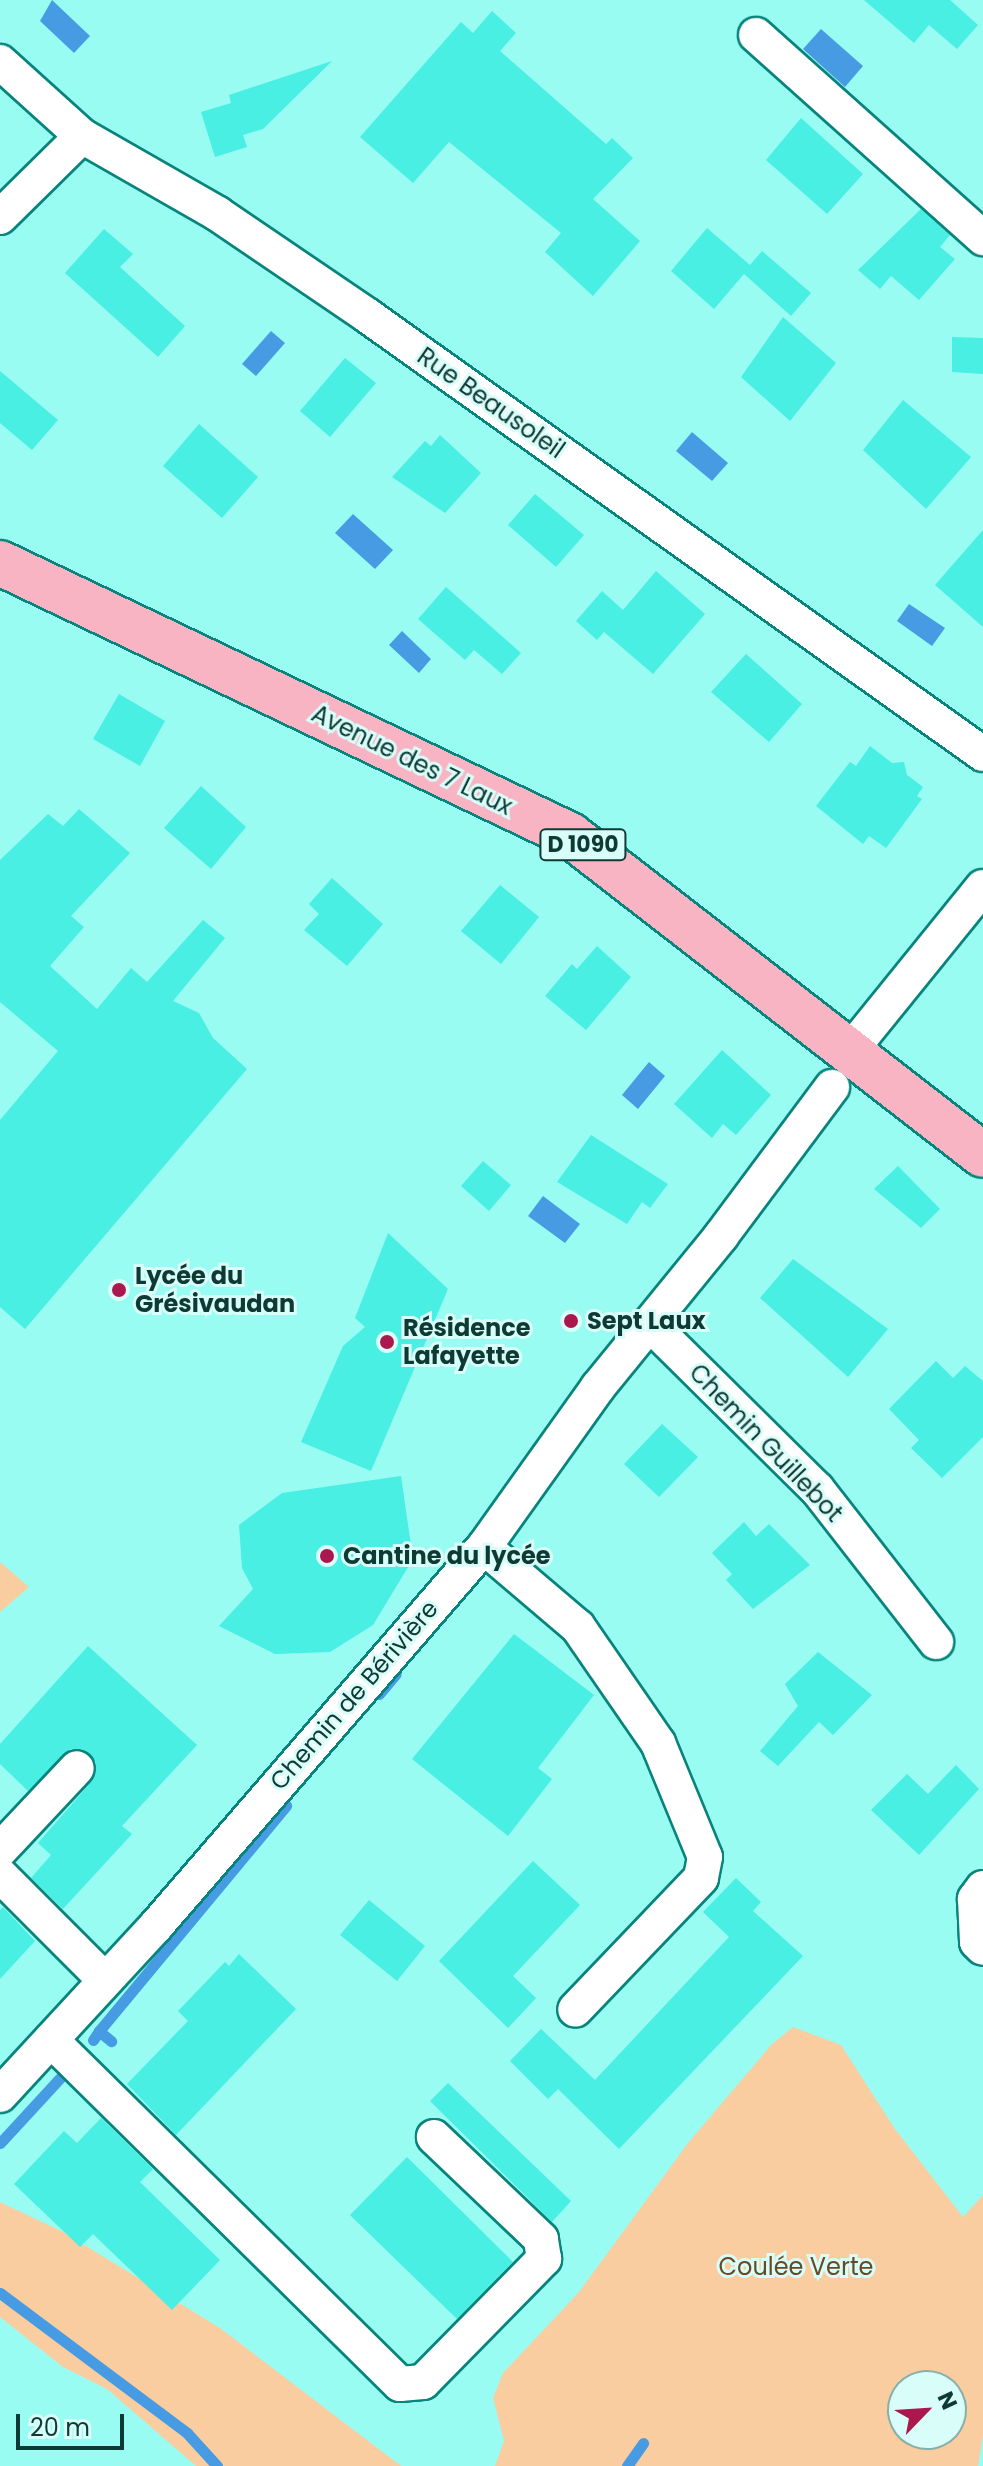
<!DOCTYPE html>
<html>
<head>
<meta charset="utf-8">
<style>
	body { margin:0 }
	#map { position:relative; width:983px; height:2466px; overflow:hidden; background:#99fcf2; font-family:Poppins,sans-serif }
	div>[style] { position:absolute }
	.green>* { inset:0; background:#f9cda0 }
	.water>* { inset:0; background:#469be3 }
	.stream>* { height:11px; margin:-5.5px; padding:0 5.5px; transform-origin:5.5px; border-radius:5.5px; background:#469be3 }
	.building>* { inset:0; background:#48efe2 }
	.roads { filter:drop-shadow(2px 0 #08847c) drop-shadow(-2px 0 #08847c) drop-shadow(0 2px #08847c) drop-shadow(0 -2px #08847c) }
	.minor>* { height:34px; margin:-17px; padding:0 17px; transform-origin:17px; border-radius:17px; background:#fff }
	.primary>* { height:44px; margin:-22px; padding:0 22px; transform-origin:22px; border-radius:22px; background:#f9b4c3 }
	.dots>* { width:22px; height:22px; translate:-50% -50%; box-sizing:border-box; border:4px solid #d9fdf8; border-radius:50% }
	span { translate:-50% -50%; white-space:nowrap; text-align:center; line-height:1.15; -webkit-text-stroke:6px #d9fdf8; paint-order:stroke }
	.shield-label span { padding:2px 6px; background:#d9fdf8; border:2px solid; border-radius:6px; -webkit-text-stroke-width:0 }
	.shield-label { font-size:22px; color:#0e3a36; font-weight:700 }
	.street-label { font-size:24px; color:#0e3a36 }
	.poi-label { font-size:24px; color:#0e3a36; font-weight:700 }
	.left { translate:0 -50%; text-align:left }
	.park-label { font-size:24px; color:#684926 }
	.north { position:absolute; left:887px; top:2370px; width:80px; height:80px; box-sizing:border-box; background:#d9fdf8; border:2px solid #88afaa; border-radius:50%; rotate:65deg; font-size:22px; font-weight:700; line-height:32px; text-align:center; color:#0e3a36 }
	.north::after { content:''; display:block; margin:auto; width:28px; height:36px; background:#ab184d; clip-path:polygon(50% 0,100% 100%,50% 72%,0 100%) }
	.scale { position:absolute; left:16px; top:2414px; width:108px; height:36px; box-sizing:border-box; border:4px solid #0e3a36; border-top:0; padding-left:10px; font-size:24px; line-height:28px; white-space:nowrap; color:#0e3a36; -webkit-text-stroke:6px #d9fdf8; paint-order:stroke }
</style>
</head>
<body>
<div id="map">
	<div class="green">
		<i style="clip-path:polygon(0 1562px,29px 1587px,0 1612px)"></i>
		<i style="clip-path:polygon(evenodd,793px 2027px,841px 2045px,895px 2129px,963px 2217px,983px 2195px,983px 2436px,978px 2466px,495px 2466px,504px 2441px,493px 2398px,503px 2373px,579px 2292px,688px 2143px,772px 2044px,793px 2027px,903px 2386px,951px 2386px,951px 2434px,903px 2434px,903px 2386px)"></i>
		<i style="clip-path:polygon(0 2202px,63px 2232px,220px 2328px,401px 2466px,196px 2466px,107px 2389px,63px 2367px,0 2317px)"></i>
	</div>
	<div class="water">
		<i style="clip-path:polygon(52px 0,90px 36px,74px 53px,40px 21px)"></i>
		<i style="clip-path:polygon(821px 29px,863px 66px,845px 87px,803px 49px)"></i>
		<i style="clip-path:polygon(271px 331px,285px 343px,256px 376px,242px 364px)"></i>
		<i style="clip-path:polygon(692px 432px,728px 463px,712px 481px,676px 451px)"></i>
		<i style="clip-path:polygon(353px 514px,393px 550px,375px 569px,335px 533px)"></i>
		<i style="clip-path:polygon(909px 604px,945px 628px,932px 646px,897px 621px)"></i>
		<i style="clip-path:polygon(402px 631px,431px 659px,419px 673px,389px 645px)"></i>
		<i style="clip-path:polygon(649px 1062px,665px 1076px,638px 1109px,622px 1095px)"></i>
		<i style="clip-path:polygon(543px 1196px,580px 1224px,565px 1243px,528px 1216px)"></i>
	</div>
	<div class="stream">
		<i style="left:379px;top:1694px;width:26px;rotate:-50deg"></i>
		<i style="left:99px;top:2031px;width:293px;rotate:-50.3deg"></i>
		<i style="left:93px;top:2040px;width:11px;rotate:-56deg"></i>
		<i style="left:99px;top:2031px;width:16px;rotate:40deg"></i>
		<i style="left:0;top:2143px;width:88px;rotate:-47.3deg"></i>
		<i style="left:0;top:2293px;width:234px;rotate:36.8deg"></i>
		<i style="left:187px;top:2433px;width:45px;rotate:47.7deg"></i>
		<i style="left:627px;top:2466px;width:28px;rotate:-55deg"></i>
	</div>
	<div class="building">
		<i style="clip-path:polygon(864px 0,950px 0,978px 25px,957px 49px,929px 25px,914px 43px)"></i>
		<i style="clip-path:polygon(492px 11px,516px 33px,500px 51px,606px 144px,612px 138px,633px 158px,593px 199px,640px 241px,593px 296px,545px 252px,561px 233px,449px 142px,413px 183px,360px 137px,461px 22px,473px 33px)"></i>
		<i style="clip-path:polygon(332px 61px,263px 129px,243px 135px,247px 147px,215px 157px,201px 112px,231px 103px,229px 95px)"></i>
		<i style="clip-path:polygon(801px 118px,863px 174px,827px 214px,766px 160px)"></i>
		<i style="clip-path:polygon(921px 209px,950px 235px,940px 247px,955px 259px,919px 300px,891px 276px,880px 289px,858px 270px)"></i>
		<i style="clip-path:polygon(707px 228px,750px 265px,762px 251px,811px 293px,791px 316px,744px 274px,714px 309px,671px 271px)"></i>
		<i style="clip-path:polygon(104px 229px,133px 254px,120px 267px,185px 326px,158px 357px,65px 273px)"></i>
		<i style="clip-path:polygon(783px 317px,836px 363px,790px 421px,741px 377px)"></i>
		<i style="clip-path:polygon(952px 337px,983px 338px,983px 374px,952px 372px)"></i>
		<i style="clip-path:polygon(345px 358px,376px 383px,330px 437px,300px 411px)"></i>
		<i style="clip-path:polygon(0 371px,58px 420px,32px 450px,0 423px)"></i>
		<i style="clip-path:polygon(903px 400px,971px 457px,926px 509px,863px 450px)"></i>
		<i style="clip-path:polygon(199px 424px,258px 477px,222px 518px,163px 466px)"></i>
		<i style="clip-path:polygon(440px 435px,481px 473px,445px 513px,392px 477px,425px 441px,431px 446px)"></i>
		<i style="clip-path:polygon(535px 494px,584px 535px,556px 567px,508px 525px)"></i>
		<i style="clip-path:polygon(983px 530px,983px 627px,935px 585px)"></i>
		<i style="clip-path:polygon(656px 571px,705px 614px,653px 674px,604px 632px,597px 640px,576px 621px,602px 591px,623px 610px)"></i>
		<i style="clip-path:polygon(446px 587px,521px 653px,502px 674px,474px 650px,465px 660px,418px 619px)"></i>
		<i style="clip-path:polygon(746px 654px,802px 704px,769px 742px,711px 692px)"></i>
		<i style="clip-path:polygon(119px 694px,165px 721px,140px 766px,93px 739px)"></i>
		<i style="clip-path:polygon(870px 746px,892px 763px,904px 762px,907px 775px,923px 787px,917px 796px,922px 799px,886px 848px,869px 836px,863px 844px,816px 806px,850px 762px,856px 766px)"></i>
		<i style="clip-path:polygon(201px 786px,246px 827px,211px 869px,164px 828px)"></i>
		<i style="clip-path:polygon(79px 809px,130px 853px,71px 916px,84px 927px,50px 966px,97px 1009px,131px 968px,147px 982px,203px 920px,225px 938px,173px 1001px,199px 1013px,213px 1038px,247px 1069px,25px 1329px,0 1307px,0 1120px,58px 1051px,0 1002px,0 860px,48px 814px,63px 826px)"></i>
		<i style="clip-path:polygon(332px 878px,383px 924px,347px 966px,304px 930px,319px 914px,309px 904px)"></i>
		<i style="clip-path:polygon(500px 885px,539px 917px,501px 964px,461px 931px)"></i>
		<i style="clip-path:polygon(597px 946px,631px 977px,586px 1030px,545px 996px,572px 964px,577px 969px)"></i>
		<i style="clip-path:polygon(722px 1050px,771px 1095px,736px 1135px,723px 1124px,712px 1138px,674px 1104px)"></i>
		<i style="clip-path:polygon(591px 1135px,668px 1184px,650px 1208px,642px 1202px,627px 1224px,557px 1182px)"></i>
		<i style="clip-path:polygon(483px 1161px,511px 1185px,489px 1211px,461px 1186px)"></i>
		<i style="clip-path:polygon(898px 1166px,940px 1209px,921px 1228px,874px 1189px)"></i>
		<i style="clip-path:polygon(388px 1233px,448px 1289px,371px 1471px,301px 1442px,343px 1346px,365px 1327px,355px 1318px)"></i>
		<i style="clip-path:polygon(793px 1259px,888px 1329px,848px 1377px,760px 1298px)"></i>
		<i style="clip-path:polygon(936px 1361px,953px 1378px,965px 1366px,983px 1381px,983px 1437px,942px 1478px,911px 1448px,919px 1440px,889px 1409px)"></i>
		<i style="clip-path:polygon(662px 1424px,698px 1457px,659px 1497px,624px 1464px)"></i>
		<i style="clip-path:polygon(401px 1476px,413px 1559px,373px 1625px,330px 1652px,275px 1654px,219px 1626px,253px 1589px,242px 1568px,239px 1525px,282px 1493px)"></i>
		<i style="clip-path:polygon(744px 1522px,756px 1536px,769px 1524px,810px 1565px,753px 1609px,726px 1580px,732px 1574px,712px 1553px)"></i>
		<i style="clip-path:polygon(514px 1634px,594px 1695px,538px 1768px,552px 1779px,508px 1836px,412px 1759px)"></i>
		<i style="clip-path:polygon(88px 1646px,197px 1745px,122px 1826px,132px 1834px,63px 1909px,31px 1878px,51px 1855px,38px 1843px,92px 1781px,96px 1762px,82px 1749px,70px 1749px,28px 1791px,0 1764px,0 1744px)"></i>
		<i style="clip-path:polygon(818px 1652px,872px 1695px,833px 1735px,819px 1722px,778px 1766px,760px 1751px,798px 1706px,785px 1684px)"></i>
		<i style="clip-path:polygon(956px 1765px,979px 1789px,919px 1855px,871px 1810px,907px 1774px,928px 1794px)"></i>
		<i style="clip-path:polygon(533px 1861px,580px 1905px,513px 1976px,536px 1998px,508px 2028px,439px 1961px)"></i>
		<i style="clip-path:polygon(736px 1878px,761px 1902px,753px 1911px,803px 1956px,619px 2149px,558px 2089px,548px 2099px,510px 2061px,541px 2029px,595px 2080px,729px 1937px,703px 1912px)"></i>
		<i style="clip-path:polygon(369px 1900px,425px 1946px,397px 1981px,340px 1935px)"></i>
		<i style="clip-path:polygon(3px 1907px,35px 1941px,0 1979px,0 1910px)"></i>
		<i style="clip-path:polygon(239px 1954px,296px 2009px,176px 2135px,127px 2084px,188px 2021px,178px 2011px,225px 1962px,229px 1966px)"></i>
		<i style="clip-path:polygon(448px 2083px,571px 2201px,552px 2222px,430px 2101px)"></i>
		<i style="clip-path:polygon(101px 2118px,153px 2169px,140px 2182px,220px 2260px,172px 2310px,93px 2234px,80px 2247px,14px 2184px,64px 2131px,77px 2143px)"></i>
		<i style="clip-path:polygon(407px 2157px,513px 2262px,457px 2319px,350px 2215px)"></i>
	</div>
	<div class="roads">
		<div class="minor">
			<i style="left:756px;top:35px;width:305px;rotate:41.8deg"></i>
			<i style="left:0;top:62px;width:110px;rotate:42.1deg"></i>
			<i style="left:82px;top:136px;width:157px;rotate:29.8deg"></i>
			<i style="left:218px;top:214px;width:181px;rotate:34.2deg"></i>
			<i style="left:368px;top:316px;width:755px;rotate:35.46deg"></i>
			<i style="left:0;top:217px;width:115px;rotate:-44.6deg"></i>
			<i style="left:850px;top:1051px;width:211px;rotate:-51deg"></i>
			<i style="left:651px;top:1325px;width:233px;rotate:44.7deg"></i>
			<i style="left:817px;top:1489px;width:194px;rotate:52.1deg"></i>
			<i style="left:484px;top:1547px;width:123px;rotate:40.4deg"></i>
			<i style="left:578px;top:1627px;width:141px;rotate:55.4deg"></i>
			<i style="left:658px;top:1743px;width:123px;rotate:67.6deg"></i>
			<i style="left:705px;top:1857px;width:21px;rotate:101deg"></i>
			<i style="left:701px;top:1878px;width:182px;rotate:133.7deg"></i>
			<i style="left:0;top:1850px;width:112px;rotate:-46.8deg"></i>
			<i style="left:0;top:1875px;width:148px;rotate:45deg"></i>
			<i style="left:983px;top:1888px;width:14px;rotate:126deg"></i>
			<i style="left:975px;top:1899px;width:43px;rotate:87.3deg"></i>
			<i style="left:977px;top:1942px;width:8px;rotate:45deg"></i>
			<i style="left:51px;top:2040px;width:490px;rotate:44.6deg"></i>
			<i style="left:400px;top:2384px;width:23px;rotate:-5deg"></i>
			<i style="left:423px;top:2382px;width:173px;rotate:-45.5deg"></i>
			<i style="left:544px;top:2259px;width:20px;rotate:-99deg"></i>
			<i style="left:541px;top:2239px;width:148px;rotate:-136.4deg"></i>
			<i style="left:0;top:2095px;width:230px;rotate:-47.3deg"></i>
			<i style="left:156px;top:1926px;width:501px;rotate:-49.13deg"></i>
			<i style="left:484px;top:1547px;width:196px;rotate:-54.5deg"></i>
			<i style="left:598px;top:1387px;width:195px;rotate:-50.8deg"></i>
			<i style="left:721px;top:1236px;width:186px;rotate:-53.3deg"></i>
		</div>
		<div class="primary">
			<i style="left:0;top:563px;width:632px;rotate:25.51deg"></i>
			<i style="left:570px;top:835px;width:522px;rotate:37.77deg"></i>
		</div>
	</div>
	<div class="dots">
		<i style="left:119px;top:1290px;background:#ab184d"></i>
		<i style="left:571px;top:1321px;background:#ab184d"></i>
		<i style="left:387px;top:1342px;background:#ab184d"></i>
		<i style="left:327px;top:1556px;background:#ab184d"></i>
	</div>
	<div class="shield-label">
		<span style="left:583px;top:845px">D 1090</span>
	</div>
	<div class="street-label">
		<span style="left:491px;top:403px;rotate:35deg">Rue Beausoleil</span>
		<span style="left:412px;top:760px;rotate:26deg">Avenue des 7 Laux</span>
		<span style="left:766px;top:1443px;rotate:46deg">Chemin Guillebot</span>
		<span style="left:354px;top:1695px;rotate:-49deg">Chemin de Bérivière</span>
	</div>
	<div class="poi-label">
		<span class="left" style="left:135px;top:1290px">Lycée du<br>Grésivaudan</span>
		<span class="left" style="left:587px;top:1321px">Sept Laux</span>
		<span class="left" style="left:403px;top:1342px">Résidence<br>Lafayette</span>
		<span class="left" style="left:343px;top:1556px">Cantine du lycée</span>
	</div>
	<div class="park-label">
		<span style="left:796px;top:2267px">Coulée Verte</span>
	</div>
	<div class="north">N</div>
	<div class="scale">20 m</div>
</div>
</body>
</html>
